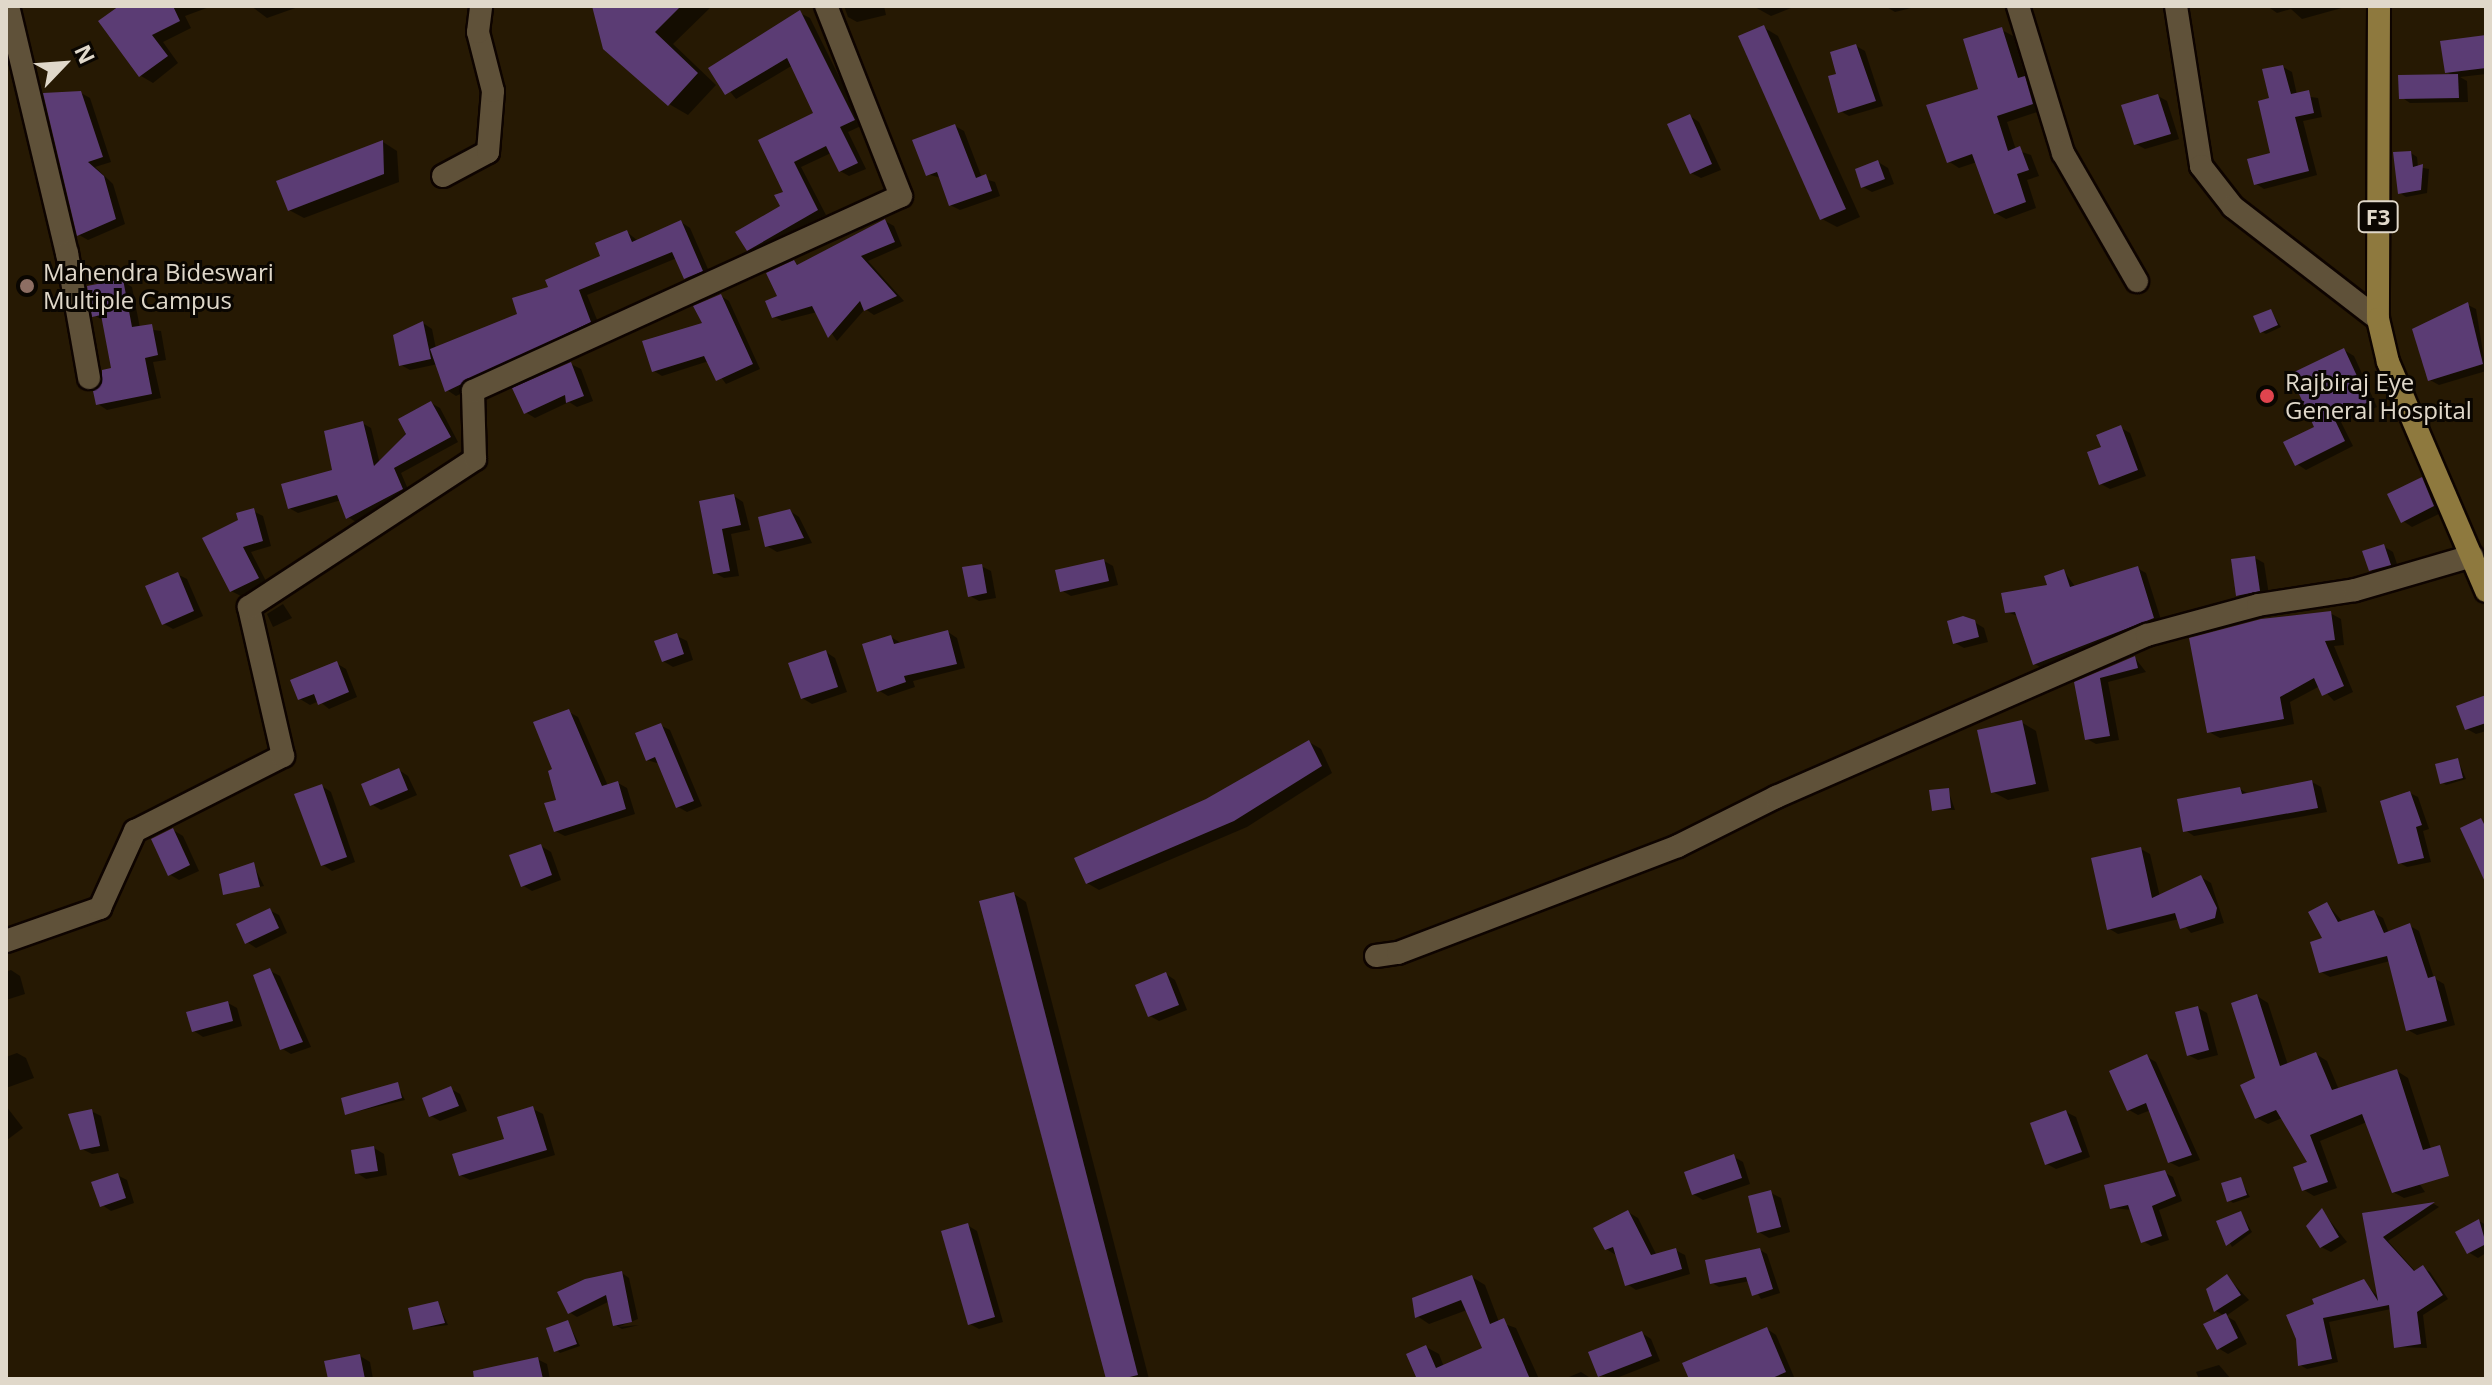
<!DOCTYPE html>
<html>
<head>
<meta charset="utf-8">
<style>
	body { margin:0 }
	#map { position:relative; width:2492px; height:1385px; overflow:hidden; background:#261903; font-family:"Open Sans",sans-serif }
	div>[style] { position:absolute }
	.shadow>* { inset:0; background:#0007 }
	.building>* { inset:0; background:#5b3c74 }
	.roads { filter:drop-shadow(2px 0 #0e0400) drop-shadow(-2px 0 #0e0400) drop-shadow(0 2px #0e0400) drop-shadow(0 -2px #0e0400) }
	.minor>* { height:22px; margin:-11px; padding:0 11px; transform-origin:11px; border-radius:11px; background:#5f5139 }
	.primary>* { height:22px; margin:-11px; padding:0 11px; transform-origin:11px; border-radius:11px; background:#8e793e }
	.dots>* { width:22px; height:22px; translate:-50% -50%; box-sizing:border-box; border:4px solid #0a0601; border-radius:50% }
	span { translate:-50% -50%; white-space:nowrap; text-align:center; line-height:1.15; -webkit-text-stroke:6px #0a0601; paint-order:stroke }
	.shield-label span { padding:2px 6px; background:#0a0601; border:2px solid; border-radius:6px; -webkit-text-stroke-width:0 }
	.shield-label { font-size:22px; color:#e0d8ca; font-weight:700 }
	.poi-label { font-size:24px; color:#e0d8ca }
	.left { translate:0 -50%; text-align:left }
	.frame { position:absolute; inset:0; border:8px solid #e0d8ca; pointer-events:none }
	.north { position:absolute; left:24px; top:24px; width:80px; height:80px; -webkit-text-stroke:6px #0a0601; paint-order:stroke; rotate:65deg; font-size:22px; font-weight:700; line-height:32px; text-align:center; color:#e0d8ca }
	.north::after { content:''; display:block; margin:auto; width:28px; height:36px; background:#e0d8ca; clip-path:polygon(50% 0,100% 100%,50% 72%,0 100%) }
</style>
</head>
<body>
<div id="map">
	<div class="shadow">
		<i style="clip-path:polygon(123px 6px,212px 6px,185px 16px,191px 28px,163px 42px,178px 63px,153px 83px,141px 76px,101px 22px)"></i>
		<i style="clip-path:polygon(251px 6px,301px 6px,267px 18px)"></i>
		<i style="clip-path:polygon(595px 6px,712px 6px,673px 44px,716px 85px,688px 115px,669px 104px)"></i>
		<i style="clip-path:polygon(844px 6px,884px 6px,886px 15px,857px 22px,848px 17px)"></i>
		<i style="clip-path:polygon(1753px 6px,1796px 6px,1771px 16px)"></i>
		<i style="clip-path:polygon(1885px 6px,1919px 6px,1895px 12px)"></i>
		<i style="clip-path:polygon(2267px 6px,2349px 6px,2302px 19px,2291px 9px,2277px 13px)"></i>
		<i style="clip-path:polygon(800px 13px,810px 18px,863px 125px,848px 132px,866px 169px,849px 176px,840px 171px,831px 153px,801px 167px,826px 215px,783px 235px,787px 241px,757px 255px,748px 249px,782px 207px,785px 193px,760px 141px,816px 114px,793px 65px,736px 99px,711px 68px)"></i>
		<i style="clip-path:polygon(1763px 27px,1778px 36px,1860px 217px,1837px 227px,1822px 219px)"></i>
		<i style="clip-path:polygon(2002px 30px,2013px 36px,2026px 79px,2036px 84px,2043px 110px,2007px 122px,2016px 150px,2031px 155px,2039px 176px,2027px 180px,2036px 208px,2006px 219px,1995px 213px,1977px 162px,1959px 168px,1948px 161px)"></i>
		<i style="clip-path:polygon(2486px 37px,2486px 74px,2460px 77px,2467px 81px,2468px 102px,2410px 103px,2401px 97px,2453px 76px,2447px 72px)"></i>
		<i style="clip-path:polygon(1856px 46px,1865px 51px,1883px 106px,1849px 116px,1840px 111px,1839px 75px)"></i>
		<i style="clip-path:polygon(2283px 67px,2292px 72px,2297px 95px,2318px 98px,2322px 117px,2303px 121px,2317px 175px,2264px 189px,2255px 183px,2272px 155px,2272px 100px)"></i>
		<i style="clip-path:polygon(81px 93px,90px 98px,111px 162px,95px 167px,113px 184px,125px 224px,88px 240px,79px 235px)"></i>
		<i style="clip-path:polygon(2158px 96px,2167px 101px,2179px 139px,2145px 149px,2136px 144px)"></i>
		<i style="clip-path:polygon(1690px 116px,1699px 122px,1721px 170px,1701px 178px,1691px 173px)"></i>
		<i style="clip-path:polygon(955px 126px,964px 131px,982px 178px,995px 182px,1000px 196px,960px 210px,950px 205px,941px 178px,927px 174px)"></i>
		<i style="clip-path:polygon(383px 142px,397px 151px,399px 182px,304px 218px,289px 210px)"></i>
		<i style="clip-path:polygon(2411px 153px,2417px 157px,2418px 167px,2429px 169px,2427px 193px,2406px 197px,2400px 193px)"></i>
		<i style="clip-path:polygon(1878px 162px,1888px 168px,1894px 184px,1872px 192px,1863px 187px)"></i>
		<i style="clip-path:polygon(885px 221px,894px 226px,902px 246px,868px 261px,904px 301px,874px 315px,865px 309px,837px 341px,817px 312px,782px 321px,773px 316px,794px 262px,800px 266px)"></i>
		<i style="clip-path:polygon(681px 222px,690px 228px,711px 276px,695px 283px,686px 278px,677px 258px,587px 295px,600px 327px,456px 396px,447px 390px,438px 364px,410px 370px,401px 365px,423px 323px,432px 329px,436px 349px,520px 316px,550px 289px,603px 257px,627px 232px,638px 241px)"></i>
		<i style="clip-path:polygon(122px 281px,132px 287px,140px 328px,161px 331px,166px 360px,153px 362px,161px 398px,107px 410px,98px 404px,113px 369px,104px 321px,94px 315px)"></i>
		<i style="clip-path:polygon(721px 296px,729px 301px,760px 369px,726px 384px,709px 361px,662px 376px,654px 371px,705px 324px)"></i>
		<i style="clip-path:polygon(2468px 305px,2476px 309px,2486px 371px,2439px 385px,2430px 380px)"></i>
		<i style="clip-path:polygon(2271px 311px,2281px 327px,2266px 334px,2262px 332px)"></i>
		<i style="clip-path:polygon(2344px 350px,2354px 356px,2377px 407px,2341px 422px,2353px 446px,2306px 470px,2297px 464px,2317px 428px)"></i>
		<i style="clip-path:polygon(571px 364px,581px 369px,593px 401px,577px 407px,569px 402px,535px 418px,525px 412px)"></i>
		<i style="clip-path:polygon(431px 403px,440px 408px,458px 442px,401px 473px,410px 494px,356px 522px,348px 517px,341px 500px,298px 513px,289px 508px,334px 471px,362px 423px,371px 428px,380px 464px)"></i>
		<i style="clip-path:polygon(2121px 428px,2130px 433px,2146px 476px,2110px 489px,2101px 484px,2104px 448px)"></i>
		<i style="clip-path:polygon(2422px 479px,2431px 484px,2443px 512px,2412px 527px,2403px 521px)"></i>
		<i style="clip-path:polygon(734px 496px,743px 502px,750px 530px,731px 534px,739px 576px,724px 578px,715px 573px,702px 502px)"></i>
		<i style="clip-path:polygon(253px 511px,263px 516px,271px 546px,251px 552px,267px 583px,241px 596px,231px 591px,240px 522px)"></i>
		<i style="clip-path:polygon(790px 511px,799px 517px,812px 543px,777px 552px,767px 546px)"></i>
		<i style="clip-path:polygon(2383px 546px,2393px 552px,2399px 570px,2380px 576px,2371px 570px)"></i>
		<i style="clip-path:polygon(2255px 558px,2264px 563px,2269px 595px,2247px 601px,2238px 595px)"></i>
		<i style="clip-path:polygon(1104px 561px,1113px 566px,1118px 585px,1071px 596px,1061px 590px)"></i>
		<i style="clip-path:polygon(981px 566px,991px 571px,996px 598px,979px 601px,970px 596px)"></i>
		<i style="clip-path:polygon(2137px 568px,2146px 573px,2162px 623px,2043px 669px,2035px 664px,2018px 616px,2006px 612px,2050px 587px,2064px 571px,2076px 588px)"></i>
		<i style="clip-path:polygon(177px 574px,187px 579px,203px 616px,173px 629px,164px 624px)"></i>
		<i style="clip-path:polygon(283px 604px,292px 618px,273px 627px,267px 614px)"></i>
		<i style="clip-path:polygon(2330px 613px,2341px 619px,2344px 645px,2334px 646px,2353px 692px,2334px 701px,2320px 686px,2290px 702px,2294px 724px,2220px 738px,2209px 732px)"></i>
		<i style="clip-path:polygon(1974px 622px,1984px 628px,1988px 642px,1964px 648px,1955px 643px)"></i>
		<i style="clip-path:polygon(948px 632px,957px 638px,965px 668px,913px 681px,915px 687px,888px 696px,878px 690px,891px 637px,901px 643px)"></i>
		<i style="clip-path:polygon(677px 636px,687px 641px,693px 660px,673px 667px,663px 661px)"></i>
		<i style="clip-path:polygon(826px 652px,835px 658px,847px 692px,812px 704px,802px 698px)"></i>
		<i style="clip-path:polygon(2135px 658px,2146px 672px,2108px 682px,2119px 740px,2096px 744px,2087px 739px,2076px 683px)"></i>
		<i style="clip-path:polygon(336px 663px,346px 669px,357px 697px,329px 709px,319px 701px,310px 705px,300px 699px)"></i>
		<i style="clip-path:polygon(2486px 697px,2486px 731px,2476px 734px,2467px 729px)"></i>
		<i style="clip-path:polygon(569px 712px,578px 717px,608px 786px,618px 783px,627px 788px,635px 814px,565px 836px,555px 831px)"></i>
		<i style="clip-path:polygon(2021px 722px,2036px 731px,2049px 791px,2008px 800px,1993px 792px)"></i>
		<i style="clip-path:polygon(660px 725px,670px 730px,702px 806px,687px 812px,678px 807px,660px 764px,647px 760px)"></i>
		<i style="clip-path:polygon(1309px 742px,1321px 749px,1332px 773px,1247px 827px,1099px 890px,1087px 883px,1207px 801px)"></i>
		<i style="clip-path:polygon(2458px 760px,2466px 779px,2446px 785px,2442px 782px)"></i>
		<i style="clip-path:polygon(399px 770px,408px 776px,417px 795px,381px 810px,371px 804px)"></i>
		<i style="clip-path:polygon(2312px 782px,2321px 787px,2327px 812px,2194px 836px,2185px 830px,2240px 789px,2250px 795px)"></i>
		<i style="clip-path:polygon(322px 786px,331px 792px,355px 862px,332px 871px,323px 865px)"></i>
		<i style="clip-path:polygon(1948px 790px,1955px 810px,1934px 809px)"></i>
		<i style="clip-path:polygon(2410px 793px,2418px 797px,2429px 829px,2423px 831px,2431px 862px,2407px 867px,2400px 863px)"></i>
		<i style="clip-path:polygon(173px 830px,183px 836px,199px 871px,179px 880px,169px 874px)"></i>
		<i style="clip-path:polygon(541px 846px,551px 852px,561px 880px,532px 891px,522px 885px)"></i>
		<i style="clip-path:polygon(2141px 849px,2150px 854px,2160px 897px,2201px 877px,2211px 883px,2224px 923px,2191px 933px,2179px 919px,2118px 934px,2108px 928px)"></i>
		<i style="clip-path:polygon(253px 864px,264px 886px,225px 894px)"></i>
		<i style="clip-path:polygon(1014px 894px,1026px 902px,1149px 1379px,1109px 1379px)"></i>
		<i style="clip-path:polygon(2327px 904px,2343px 922px,2374px 913px,2383px 918px,2389px 933px,2410px 926px,2419px 931px,2434px 978px,2444px 984px,2455px 1025px,2417px 1035px,2408px 1030px,2390px 961px,2330px 977px,2321px 972px)"></i>
		<i style="clip-path:polygon(269px 910px,279px 915px,287px 933px,256px 948px,247px 942px)"></i>
		<i style="clip-path:polygon(11px 970px,20px 976px,25px 994px,6px 1000px,6px 972px)"></i>
		<i style="clip-path:polygon(270px 971px,280px 976px,311px 1047px,291px 1054px,281px 1048px)"></i>
		<i style="clip-path:polygon(1166px 974px,1175px 980px,1187px 1010px,1159px 1021px,1150px 1016px)"></i>
		<i style="clip-path:polygon(2257px 996px,2268px 1003px,2288px 1065px,2316px 1054px,2327px 1061px,2339px 1090px,2397px 1071px,2408px 1078px,2436px 1164px,2417px 1180px,2425px 1192px,2404px 1198px,2393px 1192px,2367px 1122px,2320px 1141px,2337px 1188px,2314px 1196px,2304px 1190px,2310px 1163px,2282px 1118px,2268px 1124px,2257px 1118px)"></i>
		<i style="clip-path:polygon(228px 1003px,237px 1008px,242px 1026px,203px 1037px,194px 1031px)"></i>
		<i style="clip-path:polygon(2198px 1008px,2207px 1013px,2218px 1055px,2198px 1060px,2188px 1055px)"></i>
		<i style="clip-path:polygon(17px 1053px,26px 1058px,34px 1078px,6px 1088px,6px 1057px)"></i>
		<i style="clip-path:polygon(2147px 1057px,2156px 1062px,2200px 1160px,2179px 1167px,2169px 1162px,2151px 1110px,2138px 1115px,2129px 1110px)"></i>
		<i style="clip-path:polygon(397px 1084px,405px 1100px,347px 1114px)"></i>
		<i style="clip-path:polygon(451px 1089px,460px 1094px,467px 1111px,440px 1121px,431px 1116px)"></i>
		<i style="clip-path:polygon(6px 1106px,23px 1128px,7px 1140px,6px 1139px)"></i>
		<i style="clip-path:polygon(533px 1109px,543px 1114px,555px 1155px,470px 1180px,460px 1175px,506px 1140px)"></i>
		<i style="clip-path:polygon(91px 1111px,101px 1116px,109px 1151px,92px 1154px,82px 1149px)"></i>
		<i style="clip-path:polygon(2066px 1112px,2076px 1117px,2090px 1157px,2056px 1169px,2047px 1164px)"></i>
		<i style="clip-path:polygon(374px 1148px,384px 1154px,387px 1175px,366px 1179px,357px 1173px)"></i>
		<i style="clip-path:polygon(1734px 1157px,1743px 1162px,1750px 1184px,1703px 1200px,1693px 1194px)"></i>
		<i style="clip-path:polygon(2165px 1173px,2173px 1177px,2182px 1201px,2159px 1210px,2169px 1240px,2151px 1246px,2143px 1241px,2132px 1210px,2112px 1208px)"></i>
		<i style="clip-path:polygon(117px 1175px,127px 1180px,134px 1203px,111px 1211px,102px 1205px)"></i>
		<i style="clip-path:polygon(2240px 1179px,2250px 1197px,2233px 1203px,2229px 1200px)"></i>
		<i style="clip-path:polygon(1771px 1193px,1781px 1198px,1790px 1232px,1769px 1238px,1759px 1232px)"></i>
		<i style="clip-path:polygon(2434px 1204px,2439px 1207px,2388px 1241px,2416px 1272px,2423px 1268px,2430px 1272px,2448px 1299px,2423px 1315px,2427px 1348px,2396px 1347px,2391px 1309px,2329px 1322px,2338px 1362px,2307px 1369px,2300px 1365px,2298px 1339px,2364px 1282px,2379px 1298px,2364px 1215px)"></i>
		<i style="clip-path:polygon(2322px 1211px,2347px 1242px,2331px 1252px,2321px 1247px)"></i>
		<i style="clip-path:polygon(1628px 1212px,1638px 1218px,1657px 1256px,1675px 1250px,1685px 1255px,1690px 1274px,1636px 1290px,1627px 1284px,1616px 1255px,1606px 1249px)"></i>
		<i style="clip-path:polygon(2241px 1213px,2252px 1232px,2232px 1247px,2219px 1222px)"></i>
		<i style="clip-path:polygon(2479px 1221px,2486px 1225px,2486px 1253px,2478px 1258px,2468px 1252px)"></i>
		<i style="clip-path:polygon(967px 1225px,977px 1231px,1003px 1322px,979px 1329px,970px 1324px)"></i>
		<i style="clip-path:polygon(1760px 1250px,1767px 1254px,1780px 1293px,1761px 1299px,1750px 1281px,1719px 1287px,1712px 1283px)"></i>
		<i style="clip-path:polygon(622px 1273px,629px 1278px,638px 1319px,618px 1327px,639px 1325px,622px 1329px,614px 1324px,610px 1301px,577px 1317px,569px 1312px)"></i>
		<i style="clip-path:polygon(1472px 1277px,1485px 1285px,1499px 1322px,1516px 1328px,1539px 1379px,1419px 1379px,1426px 1347px,1439px 1354px,1444px 1367px,1485px 1349px,1467px 1310px,1429px 1324px,1417px 1316px)"></i>
		<i style="clip-path:polygon(2227px 1277px,2249px 1300px,2226px 1316px,2235px 1321px,2247px 1344px,2228px 1354px,2218px 1348px,2225px 1316px,2216px 1311px,2209px 1289px)"></i>
		<i style="clip-path:polygon(438px 1303px,448px 1325px,415px 1329px)"></i>
		<i style="clip-path:polygon(568px 1322px,580px 1346px,560px 1353px,556px 1350px)"></i>
		<i style="clip-path:polygon(1767px 1329px,1776px 1335px,1794px 1377px,1691px 1379px)"></i>
		<i style="clip-path:polygon(1642px 1333px,1651px 1339px,1660px 1361px,1614px 1379px,1599px 1375px)"></i>
		<i style="clip-path:polygon(360px 1356px,370px 1362px,373px 1379px,330px 1379px)"></i>
		<i style="clip-path:polygon(537px 1359px,547px 1364px,550px 1379px,505px 1379px)"></i>
		<i style="clip-path:polygon(2219px 1365px,2231px 1379px,2199px 1379px,2196px 1372px)"></i>
		<i style="clip-path:polygon(1581px 1372px,1592px 1379px,1564px 1379px)"></i>
	</div>
	<div class="building">
		<i style="clip-path:polygon(119px 6px,173px 6px,180px 21px,152px 35px,168px 56px,139px 77px,98px 21px)"></i>
		<i style="clip-path:polygon(592px 6px,681px 6px,655px 32px,698px 73px,668px 106px,603px 49px)"></i>
		<i style="clip-path:polygon(800px 10px,855px 120px,840px 127px,858px 163px,839px 172px,826px 146px,794px 162px,818px 210px,747px 251px,735px 232px,780px 206px,774px 195px,783px 192px,758px 140px,813px 113px,787px 58px,725px 95px,708px 68px)"></i>
		<i style="clip-path:polygon(1764px 25px,1846px 209px,1820px 220px,1738px 36px)"></i>
		<i style="clip-path:polygon(2002px 27px,2018px 78px,2025px 76px,2033px 104px,1997px 116px,2008px 151px,2020px 146px,2029px 170px,2017px 174px,2026px 202px,1994px 214px,1972px 154px,1947px 163px,1926px 105px,1978px 89px,1963px 39px)"></i>
		<i style="clip-path:polygon(2486px 35px,2486px 68px,2445px 73px,2440px 41px)"></i>
		<i style="clip-path:polygon(1856px 44px,1876px 101px,1838px 113px,1828px 76px,1836px 74px,1830px 52px)"></i>
		<i style="clip-path:polygon(2283px 65px,2291px 94px,2309px 90px,2314px 113px,2295px 117px,2309px 171px,2254px 185px,2247px 159px,2270px 153px,2258px 101px,2269px 98px,2262px 69px)"></i>
		<i style="clip-path:polygon(2458px 74px,2459px 98px,2399px 99px,2398px 75px)"></i>
		<i style="clip-path:polygon(81px 91px,103px 157px,88px 162px,104px 176px,116px 219px,77px 236px,43px 93px)"></i>
		<i style="clip-path:polygon(2158px 94px,2171px 134px,2134px 145px,2121px 105px)"></i>
		<i style="clip-path:polygon(1690px 114px,1712px 164px,1690px 174px,1667px 124px)"></i>
		<i style="clip-path:polygon(955px 124px,976px 178px,986px 174px,992px 191px,949px 206px,937px 172px,926px 176px,912px 140px)"></i>
		<i style="clip-path:polygon(383px 140px,384px 174px,288px 211px,276px 181px)"></i>
		<i style="clip-path:polygon(2411px 151px,2413px 167px,2423px 164px,2421px 190px,2398px 194px,2393px 152px)"></i>
		<i style="clip-path:polygon(1878px 160px,1885px 179px,1861px 188px,1855px 169px)"></i>
		<i style="clip-path:polygon(885px 219px,895px 242px,861px 256px,897px 296px,864px 311px,860px 301px,828px 338px,812px 306px,772px 318px,765px 301px,777px 296px,766px 273px,794px 260px,797px 265px)"></i>
		<i style="clip-path:polygon(681px 220px,703px 271px,684px 279px,672px 252px,579px 290px,591px 322px,445px 392px,430px 349px,517px 314px,512px 298px,548px 287px,545px 280px,600px 256px,595px 243px,627px 230px,632px 242px)"></i>
		<i style="clip-path:polygon(123px 279px,132px 327px,152px 324px,158px 355px,145px 358px,152px 394px,96px 405px,93px 391px,102px 383px,102px 370px,111px 368px,101px 315px,92px 317px,87px 286px)"></i>
		<i style="clip-path:polygon(721px 294px,753px 364px,716px 381px,704px 356px,652px 372px,642px 341px,702px 323px,693px 306px)"></i>
		<i style="clip-path:polygon(2468px 302px,2483px 364px,2428px 381px,2412px 329px)"></i>
		<i style="clip-path:polygon(2271px 309px,2278px 325px,2260px 333px,2253px 316px)"></i>
		<i style="clip-path:polygon(423px 321px,431px 359px,399px 366px,393px 335px)"></i>
		<i style="clip-path:polygon(2344px 348px,2369px 402px,2333px 416px,2345px 441px,2295px 466px,2283px 442px,2314px 427px,2290px 374px)"></i>
		<i style="clip-path:polygon(571px 362px,584px 396px,566px 403px,565px 395px,524px 414px,512px 388px)"></i>
		<i style="clip-path:polygon(431px 401px,451px 437px,394px 468px,403px 489px,346px 519px,337px 495px,288px 509px,281px 484px,332px 470px,324px 431px,363px 421px,374px 466px,406px 434px,398px 419px)"></i>
		<i style="clip-path:polygon(2121px 425px,2138px 470px,2099px 485px,2087px 452px,2101px 447px,2096px 435px)"></i>
		<i style="clip-path:polygon(2422px 477px,2434px 506px,2401px 523px,2387px 494px)"></i>
		<i style="clip-path:polygon(734px 494px,741px 525px,722px 529px,730px 571px,713px 574px,699px 501px)"></i>
		<i style="clip-path:polygon(254px 508px,263px 541px,243px 547px,259px 578px,230px 592px,202px 538px,238px 520px,236px 513px)"></i>
		<i style="clip-path:polygon(790px 509px,804px 538px,765px 547px,758px 517px)"></i>
		<i style="clip-path:polygon(2384px 544px,2391px 565px,2369px 571px,2362px 551px)"></i>
		<i style="clip-path:polygon(2255px 556px,2260px 591px,2236px 596px,2231px 559px)"></i>
		<i style="clip-path:polygon(1104px 559px,1109px 581px,1060px 592px,1055px 570px)"></i>
		<i style="clip-path:polygon(982px 564px,987px 593px,968px 597px,962px 567px)"></i>
		<i style="clip-path:polygon(2138px 566px,2154px 618px,2033px 665px,2015px 612px,2005px 613px,2001px 593px,2047px 585px,2044px 576px,2064px 569px,2070px 587px)"></i>
		<i style="clip-path:polygon(178px 572px,194px 611px,162px 625px,145px 586px)"></i>
		<i style="clip-path:polygon(2331px 611px,2335px 640px,2325px 641px,2344px 686px,2322px 696px,2314px 678px,2280px 697px,2284px 719px,2207px 733px,2189px 638px,2261px 619px)"></i>
		<i style="clip-path:polygon(1963px 616px,1975px 620px,1979px 637px,1953px 644px,1947px 621px)"></i>
		<i style="clip-path:polygon(948px 630px,957px 664px,904px 676px,906px 682px,877px 692px,862px 644px,891px 635px,894px 644px)"></i>
		<i style="clip-path:polygon(677px 633px,684px 654px,662px 662px,654px 641px)"></i>
		<i style="clip-path:polygon(826px 650px,838px 687px,801px 699px,788px 663px)"></i>
		<i style="clip-path:polygon(2135px 656px,2138px 668px,2100px 678px,2110px 736px,2085px 740px,2074px 682px)"></i>
		<i style="clip-path:polygon(337px 661px,349px 692px,318px 705px,314px 694px,298px 700px,290px 680px)"></i>
		<i style="clip-path:polygon(2486px 695px,2486px 723px,2465px 730px,2456px 706px)"></i>
		<i style="clip-path:polygon(569px 709px,602px 786px,618px 781px,626px 809px,554px 832px,544px 803px,556px 800px,548px 771px,552px 769px,533px 722px)"></i>
		<i style="clip-path:polygon(2022px 720px,2036px 784px,1991px 793px,1977px 730px)"></i>
		<i style="clip-path:polygon(661px 723px,694px 801px,676px 808px,655px 757px,646px 761px,635px 733px)"></i>
		<i style="clip-path:polygon(1309px 740px,1322px 766px,1234px 821px,1086px 884px,1074px 858px,1206px 799px)"></i>
		<i style="clip-path:polygon(2458px 758px,2463px 778px,2440px 784px,2435px 764px)"></i>
		<i style="clip-path:polygon(399px 768px,408px 790px,370px 806px,361px 784px)"></i>
		<i style="clip-path:polygon(2312px 780px,2318px 808px,2183px 832px,2177px 799px,2240px 787px,2242px 794px)"></i>
		<i style="clip-path:polygon(322px 784px,347px 857px,321px 866px,294px 794px)"></i>
		<i style="clip-path:polygon(1949px 788px,1951px 808px,1932px 811px,1929px 790px)"></i>
		<i style="clip-path:polygon(2410px 791px,2422px 825px,2416px 827px,2424px 858px,2398px 864px,2380px 801px)"></i>
		<i style="clip-path:polygon(2481px 818px,2486px 828px,2486px 884px,2460px 828px)"></i>
		<i style="clip-path:polygon(173px 828px,190px 865px,168px 876px,151px 839px)"></i>
		<i style="clip-path:polygon(541px 844px,552px 875px,521px 887px,509px 855px)"></i>
		<i style="clip-path:polygon(2141px 847px,2152px 898px,2201px 875px,2217px 908px,2215px 918px,2180px 929px,2175px 913px,2107px 930px,2091px 858px)"></i>
		<i style="clip-path:polygon(254px 862px,260px 887px,223px 895px,219px 874px)"></i>
		<i style="clip-path:polygon(1014px 892px,1138px 1375px,1121px 1379px,1106px 1379px,979px 901px)"></i>
		<i style="clip-path:polygon(2327px 902px,2338px 922px,2374px 910px,2384px 933px,2410px 923px,2428px 978px,2435px 976px,2447px 1021px,2406px 1031px,2387px 956px,2319px 973px,2310px 942px,2322px 938px,2308px 912px)"></i>
		<i style="clip-path:polygon(270px 908px,279px 928px,245px 944px,236px 924px)"></i>
		<i style="clip-path:polygon(270px 968px,303px 1042px,280px 1050px,253px 975px)"></i>
		<i style="clip-path:polygon(1166px 972px,1179px 1005px,1148px 1017px,1135px 985px)"></i>
		<i style="clip-path:polygon(2257px 994px,2280px 1066px,2316px 1052px,2332px 1090px,2397px 1069px,2423px 1150px,2440px 1145px,2449px 1176px,2392px 1193px,2362px 1114px,2310px 1135px,2328px 1182px,2302px 1191px,2293px 1167px,2307px 1162px,2276px 1110px,2255px 1119px,2240px 1085px,2255px 1078px,2231px 1003px)"></i>
		<i style="clip-path:polygon(228px 1001px,233px 1021px,192px 1032px,186px 1012px)"></i>
		<i style="clip-path:polygon(2198px 1006px,2209px 1050px,2187px 1056px,2175px 1012px)"></i>
		<i style="clip-path:polygon(2147px 1054px,2192px 1155px,2168px 1163px,2146px 1103px,2127px 1111px,2109px 1071px)"></i>
		<i style="clip-path:polygon(398px 1082px,402px 1098px,345px 1115px,341px 1098px)"></i>
		<i style="clip-path:polygon(451px 1086px,459px 1106px,429px 1117px,422px 1098px)"></i>
		<i style="clip-path:polygon(533px 1106px,547px 1150px,459px 1176px,452px 1154px,504px 1139px,497px 1117px)"></i>
		<i style="clip-path:polygon(92px 1109px,100px 1146px,80px 1150px,68px 1114px)"></i>
		<i style="clip-path:polygon(2066px 1110px,2082px 1152px,2045px 1165px,2030px 1123px)"></i>
		<i style="clip-path:polygon(374px 1146px,378px 1171px,355px 1174px,351px 1150px)"></i>
		<i style="clip-path:polygon(1734px 1154px,1742px 1178px,1692px 1195px,1684px 1172px)"></i>
		<i style="clip-path:polygon(2165px 1170px,2176px 1196px,2152px 1206px,2162px 1236px,2141px 1243px,2128px 1205px,2110px 1209px,2104px 1185px)"></i>
		<i style="clip-path:polygon(118px 1173px,126px 1198px,100px 1207px,91px 1182px)"></i>
		<i style="clip-path:polygon(2241px 1177px,2247px 1195px,2227px 1202px,2221px 1183px)"></i>
		<i style="clip-path:polygon(1771px 1190px,1781px 1227px,1757px 1233px,1748px 1196px)"></i>
		<i style="clip-path:polygon(2435px 1202px,2383px 1237px,2414px 1271px,2423px 1265px,2443px 1295px,2417px 1312px,2421px 1344px,2394px 1348px,2389px 1305px,2323px 1318px,2332px 1359px,2298px 1366px,2296px 1339px,2286px 1315px,2314px 1304px,2312px 1299px,2364px 1279px,2378px 1301px,2362px 1213px)"></i>
		<i style="clip-path:polygon(2322px 1208px,2339px 1237px,2320px 1248px,2306px 1226px)"></i>
		<i style="clip-path:polygon(1628px 1210px,1651px 1255px,1676px 1248px,1682px 1269px,1625px 1286px,1613px 1247px,1605px 1250px,1593px 1228px)"></i>
		<i style="clip-path:polygon(2241px 1211px,2249px 1230px,2226px 1246px,2216px 1221px)"></i>
		<i style="clip-path:polygon(2479px 1219px,2486px 1244px,2467px 1254px,2455px 1232px)"></i>
		<i style="clip-path:polygon(968px 1223px,995px 1317px,968px 1325px,941px 1231px)"></i>
		<i style="clip-path:polygon(1760px 1248px,1773px 1289px,1752px 1296px,1746px 1277px,1710px 1284px,1705px 1260px)"></i>
		<i style="clip-path:polygon(622px 1271px,632px 1322px,613px 1326px,606px 1295px,568px 1314px,557px 1292px,585px 1279px)"></i>
		<i style="clip-path:polygon(2227px 1274px,2241px 1295px,2214px 1312px,2206px 1289px)"></i>
		<i style="clip-path:polygon(1472px 1275px,1490px 1324px,1504px 1318px,1530px 1379px,1411px 1379px,1416px 1377px,1406px 1354px,1426px 1345px,1436px 1368px,1482px 1348px,1461px 1300px,1415px 1318px,1412px 1298px)"></i>
		<i style="clip-path:polygon(438px 1301px,445px 1323px,413px 1330px,408px 1308px)"></i>
		<i style="clip-path:polygon(2226px 1313px,2238px 1338px,2217px 1350px,2203px 1324px)"></i>
		<i style="clip-path:polygon(568px 1320px,577px 1344px,554px 1352px,546px 1328px)"></i>
		<i style="clip-path:polygon(1767px 1327px,1786px 1372px,1770px 1379px,1689px 1379px,1682px 1363px)"></i>
		<i style="clip-path:polygon(1642px 1331px,1652px 1356px,1598px 1377px,1588px 1352px)"></i>
		<i style="clip-path:polygon(360px 1354px,365px 1379px,328px 1379px,324px 1361px)"></i>
		<i style="clip-path:polygon(538px 1357px,543px 1379px,474px 1379px,473px 1371px)"></i>
	</div>
	<div class="roads">
		<div class="minor">
			<i style="left:8px;top:6px;width:254px;rotate:76.6deg"></i>
			<i style="left:67px;top:253px;width:127px;rotate:80deg"></i>
			<i style="left:2018px;top:6px;width:154px;rotate:73deg"></i>
			<i style="left:2063px;top:153px;width:148px;rotate:60deg"></i>
			<i style="left:2176px;top:6px;width:162px;rotate:81.1deg"></i>
			<i style="left:2201px;top:166px;width:52px;rotate:52deg"></i>
			<i style="left:2233px;top:207px;width:183px;rotate:37.7deg"></i>
			<i style="left:443px;top:176px;width:51px;rotate:-28.1deg"></i>
			<i style="left:488px;top:152px;width:61px;rotate:-85.3deg"></i>
			<i style="left:493px;top:91px;width:61px;rotate:-104.3deg"></i>
			<i style="left:478px;top:32px;width:26px;rotate:-83deg"></i>
			<i style="left:6px;top:941px;width:100px;rotate:-19.3deg"></i>
			<i style="left:100px;top:908px;width:85px;rotate:-65.6deg"></i>
			<i style="left:135px;top:831px;width:166px;rotate:-26.9deg"></i>
			<i style="left:283px;top:756px;width:153px;rotate:-102.9deg"></i>
			<i style="left:249px;top:607px;width:270px;rotate:-33.2deg"></i>
			<i style="left:475px;top:459px;width:68px;rotate:-91.7deg"></i>
			<i style="left:473px;top:391px;width:470px;rotate:-24.5deg"></i>
			<i style="left:901px;top:196px;width:204px;rotate:-111.5deg"></i>
			<i style="left:1376px;top:956px;width:22px;rotate:-8deg"></i>
			<i style="left:1398px;top:953px;width:300px;rotate:-20.9deg"></i>
			<i style="left:1678px;top:846px;width:110px;rotate:-26.6deg"></i>
			<i style="left:1776px;top:797px;width:405px;rotate:-23.6deg"></i>
			<i style="left:2147px;top:635px;width:115px;rotate:-15.1deg"></i>
			<i style="left:2258px;top:605px;width:98px;rotate:-8.8deg"></i>
			<i style="left:2355px;top:590px;width:122px;rotate:-16.2deg"></i>
		</div>
		<div class="primary">
			<i style="left:2379px;top:6px;width:313px;rotate:90.2deg"></i>
			<i style="left:2378px;top:319px;width:44px;rotate:76.9deg"></i>
			<i style="left:2388px;top:362px;width:249px;rotate:66.8deg"></i>
		</div>
	</div>
	<div class="dots">
		<i style="left:27px;top:286px;background:#8d6e63"></i>
		<i style="left:2267px;top:396px;background:#e0444e"></i>
	</div>
	<div class="shield-label">
		<span style="left:2378px;top:217px">F3</span>
	</div>
	<div class="poi-label">
		<span class="left" style="left:43px;top:286px">Mahendra Bideswari<br>Multiple Campus</span>
		<span class="left" style="left:2285px;top:396px">Rajbiraj Eye<br>General Hospital</span>
	</div>
	<div class="frame"></div>
	<div class="north">N</div>
</div>
</body>
</html>
